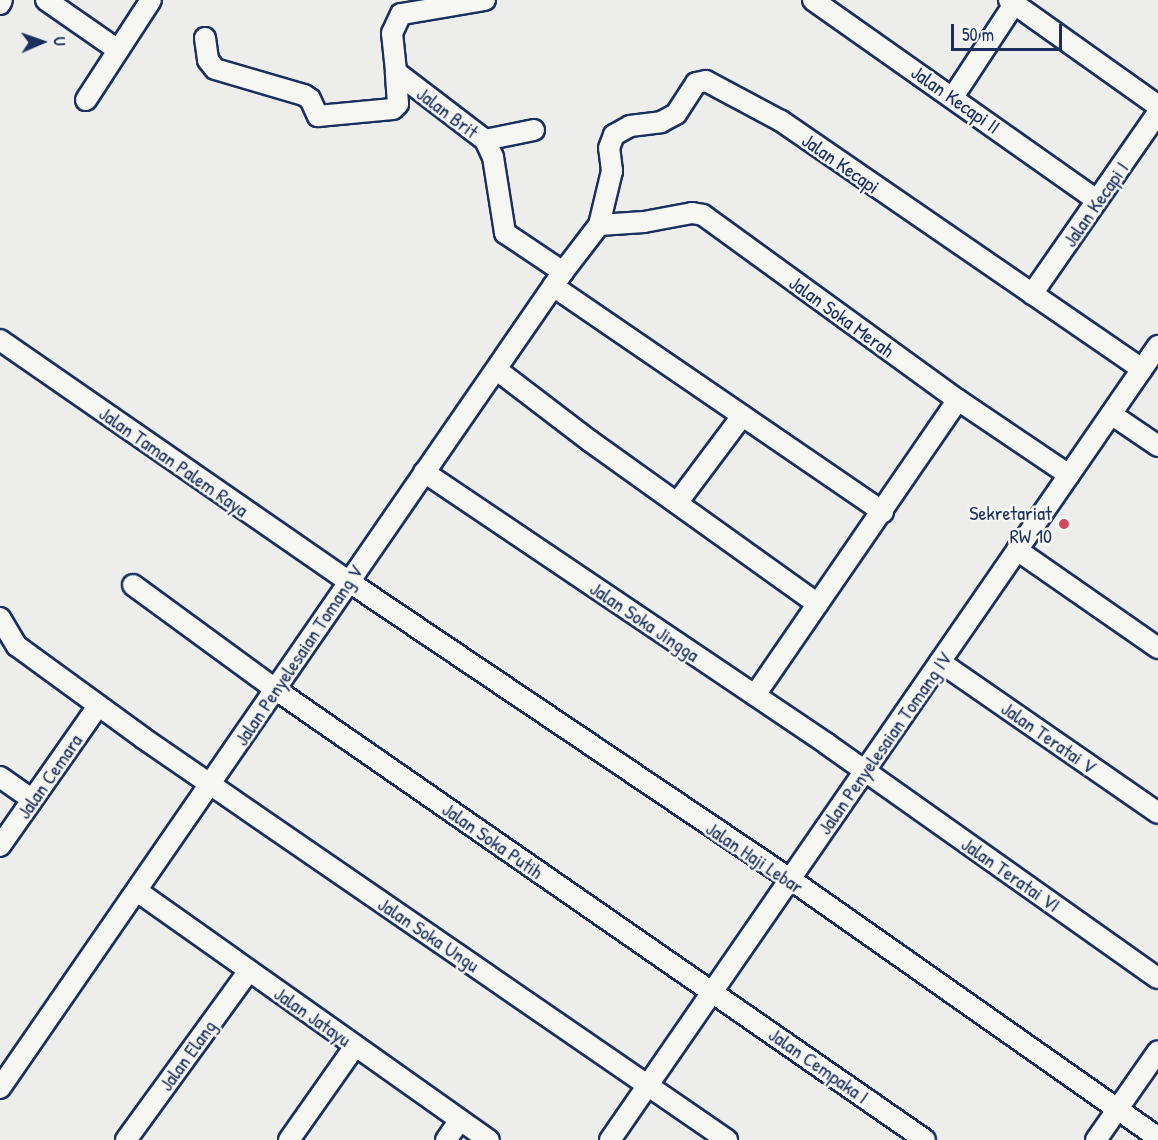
<!DOCTYPE html>
<html>
<head>
<meta charset="utf-8">
<style>
	body { margin:0 }
	#map { position:relative; width:1158px; height:1140px; overflow:hidden; background:#edeeec; font-family:"Patrick Hand",sans-serif }
	div>[style] { position:absolute }
	.roads { filter:drop-shadow(2px 0 #1b2f5e) drop-shadow(-2px 0 #1b2f5e) drop-shadow(0 2px #1b2f5e) drop-shadow(0 -2px #1b2f5e) }
	.minor>* { height:20px; margin:-10px; padding:0 10px; transform-origin:10px; border-radius:10px; background:#f6f6f2 }
	.dots>* { width:16px; height:16px; translate:-50% -50%; box-sizing:border-box; border:3px solid #f6f6f2; border-radius:50% }
	span { translate:-50% -50%; white-space:nowrap; text-align:center; line-height:1.15; -webkit-text-stroke:5px #f6f6f2; paint-order:stroke }
	.street-label { font-size:20px; color:#1b2f5e }
	.poi-label { font-size:20px; color:#1b2f5e }
	.right { translate:-100% -50%; text-align:right }
	.north { position:absolute; left:12px; top:12px; width:60px; height:60px; -webkit-text-stroke:4px #f6f6f2; paint-order:stroke; rotate:88deg; font-size:16px; font-weight:700; line-height:24px; text-align:center; color:#1b2f5e }
	.north::after { content:''; display:block; margin:auto; width:21px; height:27px; background:#1b2f5e; clip-path:polygon(50% 0,100% 100%,50% 72%,0 100%) }
	.scale { position:absolute; left:951px; top:24px; width:111px; height:27px; box-sizing:border-box; border:3px solid #1b2f5e; border-top:0; padding-left:8px; font-size:18px; line-height:21px; white-space:nowrap; color:#1b2f5e; -webkit-text-stroke:4px #f6f6f2; paint-order:stroke }
</style>
</head>
<body>
<div id="map">
	<div class="roads">
		<div class="minor">
			<i style="left:46px;top:0;width:88px;rotate:34.8deg"></i>
			<i style="left:485px;top:0;width:85px;rotate:170.5deg"></i>
			<i style="left:401px;top:14px;width:21px;rotate:115deg"></i>
			<i style="left:392px;top:33px;width:39px;rotate:84deg"></i>
			<i style="left:396px;top:72px;width:112px;rotate:37.4deg"></i>
			<i style="left:485px;top:140px;width:19px;rotate:65deg"></i>
			<i style="left:493px;top:157px;width:77px;rotate:81deg"></i>
			<i style="left:505px;top:233px;width:70px;rotate:33.9deg"></i>
			<i style="left:813px;top:0;width:347px;rotate:35.2deg"></i>
			<i style="left:1009px;top:0;width:183px;rotate:35.4deg"></i>
			<i style="left:0;top:4px;width:4px;rotate:-63deg"></i>
			<i style="left:205px;top:38px;width:22px;rotate:82deg"></i>
			<i style="left:208px;top:60px;width:11px;rotate:52deg"></i>
			<i style="left:215px;top:69px;width:93px;rotate:16.3deg"></i>
			<i style="left:304px;top:95px;width:7px;rotate:34deg"></i>
			<i style="left:310px;top:99px;width:19px;rotate:65deg"></i>
			<i style="left:318px;top:116px;width:75px;rotate:-5.3deg"></i>
			<i style="left:393px;top:109px;width:7px;rotate:-45deg"></i>
			<i style="left:398px;top:104px;width:32px;rotate:-94deg"></i>
			<i style="left:953px;top:97px;width:111px;rotate:-56.7deg"></i>
			<i style="left:86px;top:100px;width:119px;rotate:-57deg"></i>
			<i style="left:485px;top:140px;width:50px;rotate:-11.5deg"></i>
			<i style="left:599px;top:225px;width:45px;rotate:-3.8deg"></i>
			<i style="left:644px;top:222px;width:49px;rotate:-10.6deg"></i>
			<i style="left:692px;top:213px;width:11px;rotate:10deg"></i>
			<i style="left:703px;top:215px;width:315px;rotate:36deg"></i>
			<i style="left:958px;top:400px;width:134px;rotate:34deg"></i>
			<i style="left:553px;top:286px;width:400px;rotate:34.4deg"></i>
			<i style="left:1032px;top:294px;width:221px;rotate:-55.2deg"></i>
			<i style="left:0;top:340px;width:423px;rotate:34.7deg"></i>
			<i style="left:348px;top:581px;width:533px;rotate:33.99deg"></i>
			<i style="left:790px;top:879px;width:450px;rotate:35.1deg"></i>
			<i style="left:497px;top:370px;width:117px;rotate:37.4deg"></i>
			<i style="left:590px;top:441px;width:280px;rotate:35.6deg"></i>
			<i style="left:1111px;top:414px;width:57px;rotate:34.2deg"></i>
			<i style="left:424px;top:472px;width:486px;rotate:34deg"></i>
			<i style="left:827px;top:744px;width:405px;rotate:35.3deg"></i>
			<i style="left:677px;top:503px;width:109px;rotate:-53.2deg"></i>
			<i style="left:1017px;top:550px;width:172px;rotate:34.8deg"></i>
			<i style="left:133px;top:585px;width:176px;rotate:36.2deg"></i>
			<i style="left:275px;top:689px;width:791px;rotate:34.75deg"></i>
			<i style="left:0;top:618px;width:33px;rotate:59deg"></i>
			<i style="left:17px;top:646px;width:156px;rotate:36.1deg"></i>
			<i style="left:143px;top:738px;width:709px;rotate:34.54deg"></i>
			<i style="left:940px;top:662px;width:265px;rotate:34.7deg"></i>
			<i style="left:755px;top:695px;width:358px;rotate:-55.5deg"></i>
			<i style="left:0;top:777px;width:39px;rotate:35deg"></i>
			<i style="left:0;top:846px;width:171px;rotate:-55deg"></i>
			<i style="left:137px;top:891px;width:431px;rotate:35.3deg"></i>
			<i style="left:0;top:1088px;width:991px;rotate:-55.4deg"></i>
			<i style="left:563px;top:272px;width:59px;rotate:-52.5deg"></i>
			<i style="left:599px;top:225px;width:56px;rotate:-76.5deg"></i>
			<i style="left:612px;top:171px;width:23px;rotate:-97deg"></i>
			<i style="left:609px;top:148px;width:14px;rotate:-69deg"></i>
			<i style="left:614px;top:135px;width:18px;rotate:-29deg"></i>
			<i style="left:630px;top:126px;width:31px;rotate:-7deg"></i>
			<i style="left:661px;top:122px;width:17px;rotate:-28deg"></i>
			<i style="left:676px;top:114px;width:37px;rotate:-57deg"></i>
			<i style="left:696px;top:83px;width:10px;rotate:-11deg"></i>
			<i style="left:706px;top:81px;width:85px;rotate:28.1deg"></i>
			<i style="left:781px;top:121px;width:438px;rotate:34.5deg"></i>
			<i style="left:126px;top:1140px;width:209px;rotate:-54deg"></i>
			<i style="left:289px;top:1140px;width:115px;rotate:-54.9deg"></i>
			<i style="left:446px;top:1140px;width:24px;rotate:-55deg"></i>
			<i style="left:610px;top:1140px;width:965px;rotate:-55.39deg"></i>
			<i style="left:1096px;top:1140px;width:108px;rotate:-55.1deg"></i>
		</div>
	</div>
	<div class="dots">
		<i style="left:1064px;top:524px;background:#d1495b"></i>
	</div>
	<div class="street-label">
		<span style="left:956px;top:99px;rotate:35deg">Jalan Kecapi II</span>
		<span style="left:448px;top:112px;rotate:37deg">Jalan Brit</span>
		<span style="left:841px;top:163px;rotate:35deg">Jalan Kecapi</span>
		<span style="left:1095px;top:204px;rotate:-55deg">Jalan Kecapi I</span>
		<span style="left:842px;top:316px;rotate:36deg">Jalan Soka Merah</span>
		<span style="left:174px;top:461px;rotate:35deg">Jalan Taman Palem Raya</span>
		<span style="left:645px;top:621px;rotate:34deg">Jalan Soka Jingga</span>
		<span style="left:298px;top:655px;rotate:-56deg">Jalan Penyelesaian Tomang V</span>
		<span style="left:1049px;top:737px;rotate:35deg">Jalan Teratai V</span>
		<span style="left:884px;top:743px;rotate:-55deg">Jalan Penyelesaian Tomang IV</span>
		<span style="left:49px;top:776px;rotate:-55deg">Jalan Cemara</span>
		<span style="left:493px;top:840px;rotate:35deg">Jalan Soka Putih</span>
		<span style="left:755px;top:857px;rotate:34deg">Jalan Haji Lebar</span>
		<span style="left:1011px;top:874px;rotate:35deg">Jalan Teratai VI</span>
		<span style="left:429px;top:934px;rotate:34deg">Jalan Soka Ungu</span>
		<span style="left:313px;top:1016px;rotate:35deg">Jalan Jatayu</span>
		<span style="left:187px;top:1055px;rotate:-54deg">Jalan Elang</span>
		<span style="left:819px;top:1065px;rotate:35deg">Jalan Cempaka I</span>
	</div>
	<div class="poi-label">
		<span class="right" style="left:1052px;top:524px">Sekretariat<br>RW 10</span>
	</div>
	<div class="north">U</div>
	<div class="scale">50 m</div>
</div>
</body>
</html>
